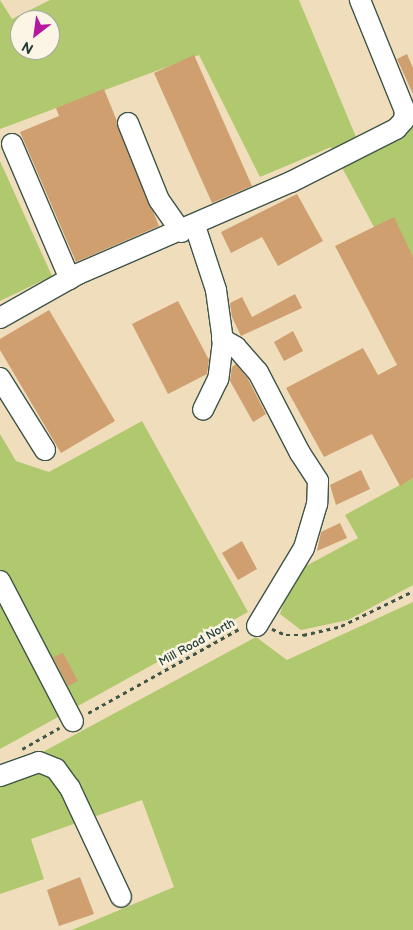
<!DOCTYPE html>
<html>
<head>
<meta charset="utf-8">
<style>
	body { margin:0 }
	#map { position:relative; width:413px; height:930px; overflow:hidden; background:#efddbc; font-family:"Balsamiq Sans",sans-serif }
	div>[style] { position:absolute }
	.green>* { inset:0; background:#b0c86e }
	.building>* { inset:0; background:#cf9f70 }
	.path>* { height:2.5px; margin-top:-1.25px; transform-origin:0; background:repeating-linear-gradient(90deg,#3e5548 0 4px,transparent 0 8px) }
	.roads { filter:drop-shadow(1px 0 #3e5548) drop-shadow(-1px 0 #3e5548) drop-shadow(0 1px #3e5548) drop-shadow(0 -1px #3e5548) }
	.minor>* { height:20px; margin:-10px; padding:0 10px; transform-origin:10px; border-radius:10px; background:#fff }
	span { translate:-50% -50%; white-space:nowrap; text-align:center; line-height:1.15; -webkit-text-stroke:5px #fcf5e5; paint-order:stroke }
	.street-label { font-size:12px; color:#1f3d34 }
	.north { position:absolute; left:10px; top:10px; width:50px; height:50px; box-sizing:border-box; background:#fcf5e5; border:1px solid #a4ab9e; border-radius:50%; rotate:210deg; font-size:14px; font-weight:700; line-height:20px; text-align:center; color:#1f3d34 }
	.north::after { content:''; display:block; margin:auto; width:18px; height:22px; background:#b5179e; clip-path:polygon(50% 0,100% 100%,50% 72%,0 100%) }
</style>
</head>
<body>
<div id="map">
	<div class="green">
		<i style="clip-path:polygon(evenodd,0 0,12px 19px,50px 0,299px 0,358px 142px,413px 115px,413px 257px,374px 227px,331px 147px,260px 177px,199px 55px,0 129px,0 0,20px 20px,50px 20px,50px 50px,20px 50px,20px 20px)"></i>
		<i style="clip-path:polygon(0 161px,52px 276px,0 301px)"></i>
		<i style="clip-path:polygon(142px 421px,248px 612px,0 749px,0 434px,16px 461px,49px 472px)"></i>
		<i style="clip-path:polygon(413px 478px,413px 585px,348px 620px,301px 630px,280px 614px,293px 573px,358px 538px,345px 515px)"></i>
		<i style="clip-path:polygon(413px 602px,413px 930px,72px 930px,174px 887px,142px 800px,31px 839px,44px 879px,0 894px,0 775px,256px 637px,287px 660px)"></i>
	</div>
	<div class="building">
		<i style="clip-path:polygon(407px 54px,413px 68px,413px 94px,397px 59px)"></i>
		<i style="clip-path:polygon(194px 55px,252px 186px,212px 203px,154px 73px)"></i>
		<i style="clip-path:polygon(104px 89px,159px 226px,76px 262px,20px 132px,59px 116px,56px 108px)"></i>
		<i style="clip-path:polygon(297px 194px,323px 241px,278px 266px,262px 237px,231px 253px,221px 232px)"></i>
		<i style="clip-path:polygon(394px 217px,413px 257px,413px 478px,400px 486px,372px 434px,324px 457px,286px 388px,363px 348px,378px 375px,397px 365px,335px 246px)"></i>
		<i style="clip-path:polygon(295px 294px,302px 308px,241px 336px,232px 317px,230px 303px,242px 297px,252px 317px)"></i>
		<i style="clip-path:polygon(178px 301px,209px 360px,207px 374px,168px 394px,132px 324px)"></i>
		<i style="clip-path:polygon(49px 310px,115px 421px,61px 453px,0 350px,0 339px)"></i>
		<i style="clip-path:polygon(293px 331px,303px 351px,284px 361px,274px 342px)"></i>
		<i style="clip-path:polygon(236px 364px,248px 379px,266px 414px,253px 422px,230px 381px,232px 367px)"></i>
		<i style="clip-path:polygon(361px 470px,370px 489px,336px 505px,330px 485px)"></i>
		<i style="clip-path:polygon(340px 523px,347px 538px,317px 551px,321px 532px)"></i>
		<i style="clip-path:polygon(242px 541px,257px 569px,238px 580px,222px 553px)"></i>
		<i style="clip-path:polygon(63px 653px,78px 681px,68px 686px,53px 657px)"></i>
		<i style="clip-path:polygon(80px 877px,94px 914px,59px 926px,47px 890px)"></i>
	</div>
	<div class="path">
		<i style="left:272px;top:629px;width:15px;rotate:23deg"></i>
		<i style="left:286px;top:635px;width:17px"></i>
		<i style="left:303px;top:635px;width:39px;rotate:-13deg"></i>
		<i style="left:341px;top:626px;width:80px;rotate:-25.9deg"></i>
		<i style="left:88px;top:713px;width:175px;rotate:-29.1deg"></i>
		<i style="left:22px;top:749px;width:43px;rotate:-29.6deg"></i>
	</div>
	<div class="roads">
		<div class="minor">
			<i style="left:128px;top:123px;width:83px;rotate:68.1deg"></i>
			<i style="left:159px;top:200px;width:39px;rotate:55deg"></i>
			<i style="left:12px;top:144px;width:147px;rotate:66.8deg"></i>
			<i style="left:195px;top:226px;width:67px;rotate:71.8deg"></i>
			<i style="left:216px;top:290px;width:51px;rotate:82.2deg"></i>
			<i style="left:223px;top:341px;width:38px;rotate:97deg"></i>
			<i style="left:218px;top:379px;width:34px;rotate:116deg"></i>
			<i style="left:0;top:318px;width:90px;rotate:-29.4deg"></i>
			<i style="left:78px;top:274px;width:232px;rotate:-23.4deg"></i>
			<i style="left:291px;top:182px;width:118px;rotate:-26.8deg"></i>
			<i style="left:396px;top:129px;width:12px;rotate:-48deg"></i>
			<i style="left:404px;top:120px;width:9px;rotate:-84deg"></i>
			<i style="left:405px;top:111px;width:120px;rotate:-112.1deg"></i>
			<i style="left:222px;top:339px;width:16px;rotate:30deg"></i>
			<i style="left:236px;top:347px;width:33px;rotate:49deg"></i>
			<i style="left:258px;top:372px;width:91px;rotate:62.6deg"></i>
			<i style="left:300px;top:453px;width:33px;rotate:57deg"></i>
			<i style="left:318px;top:481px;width:23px;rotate:92deg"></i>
			<i style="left:317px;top:504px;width:46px;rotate:106.5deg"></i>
			<i style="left:304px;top:548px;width:91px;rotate:121.1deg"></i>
			<i style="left:0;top:378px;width:85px;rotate:58deg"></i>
			<i style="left:0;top:581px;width:158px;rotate:62.5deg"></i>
			<i style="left:0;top:776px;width:41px;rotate:-19.7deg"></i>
			<i style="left:39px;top:762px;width:18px;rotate:22deg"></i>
			<i style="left:56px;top:769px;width:24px;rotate:54deg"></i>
			<i style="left:70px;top:788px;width:120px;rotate:64.9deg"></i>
		</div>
	</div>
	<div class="street-label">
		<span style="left:197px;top:643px;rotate:-29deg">Mill Road North</span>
	</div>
	<div class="north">N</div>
</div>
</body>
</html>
